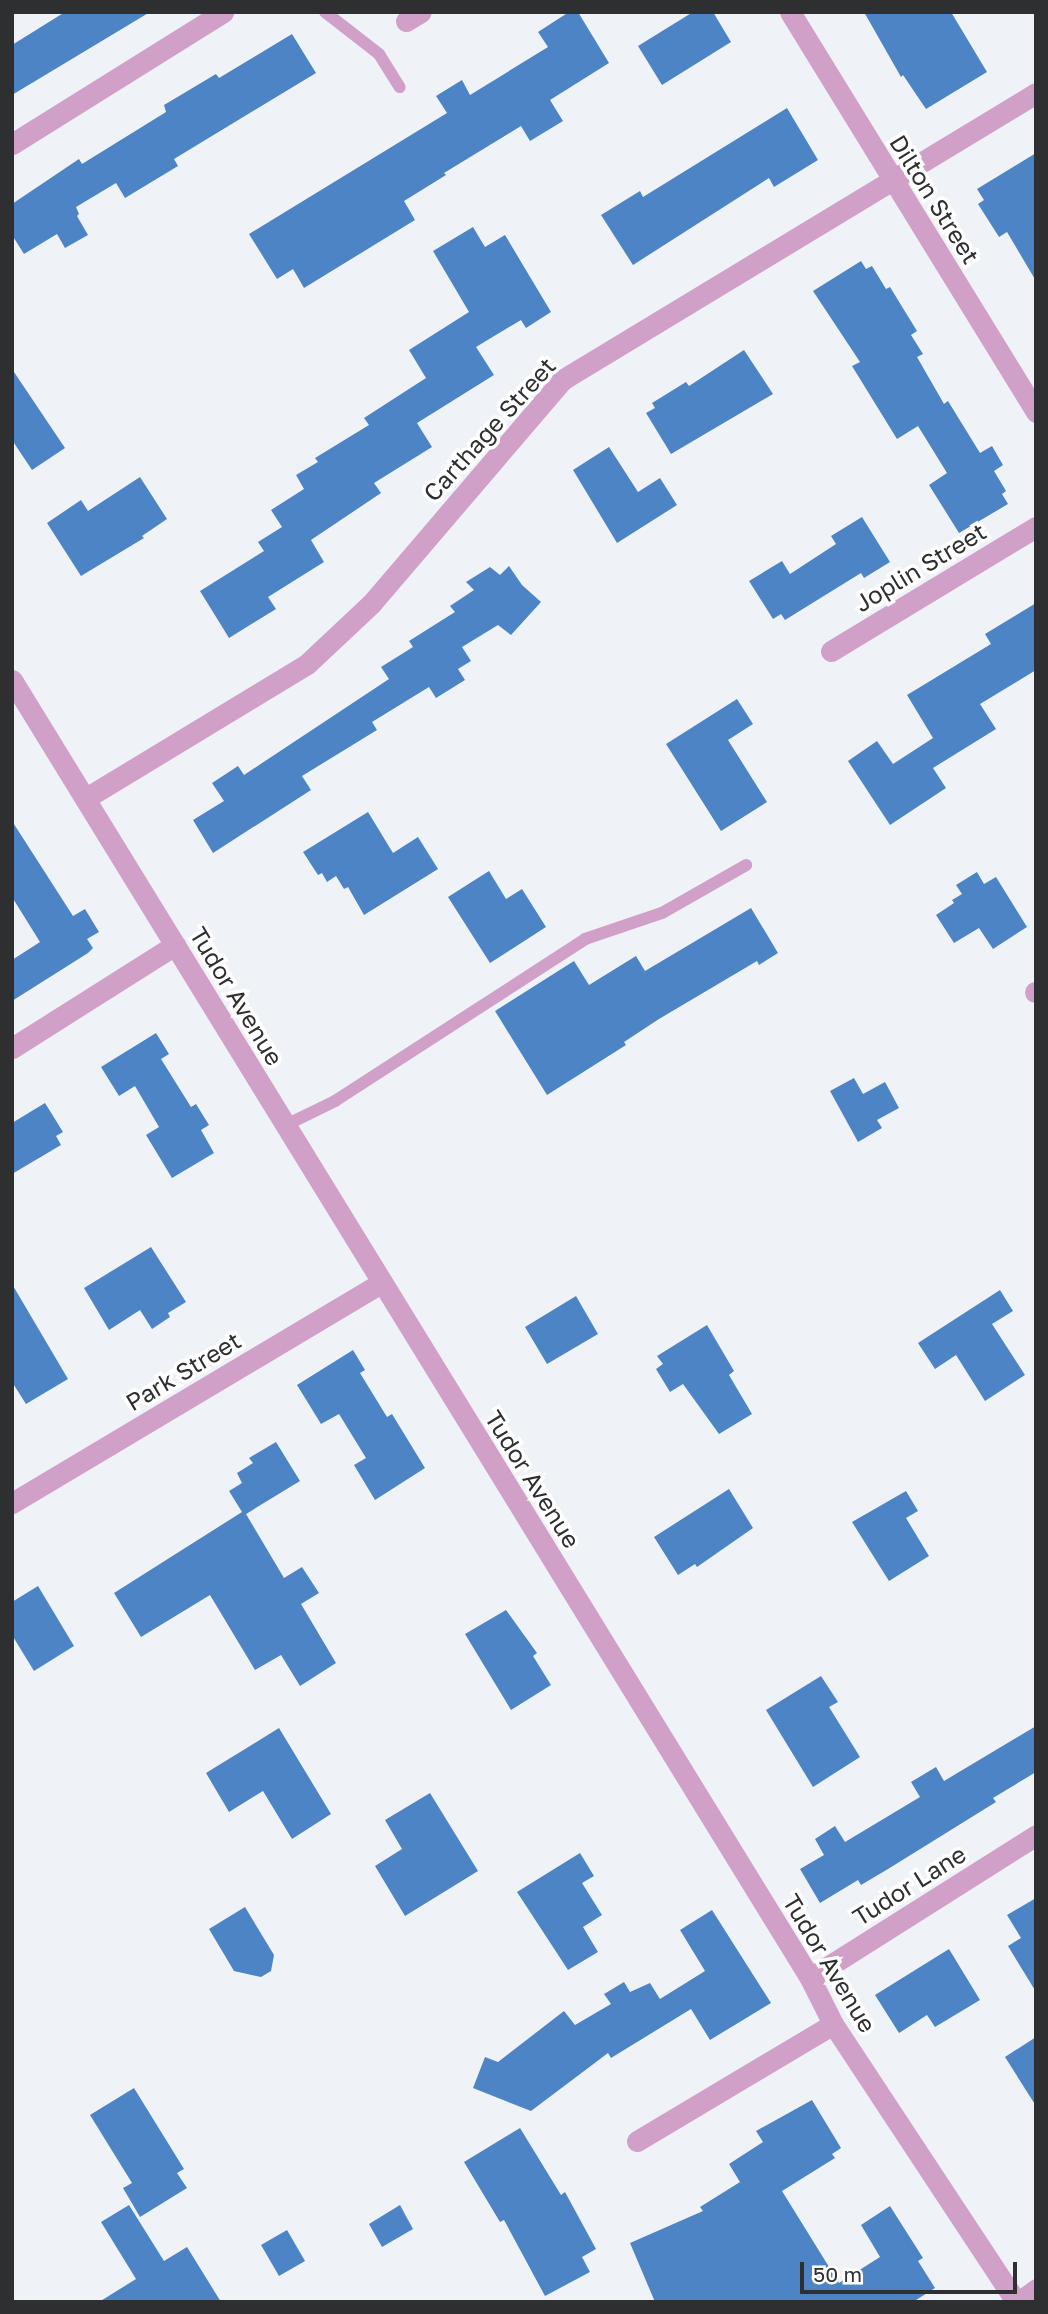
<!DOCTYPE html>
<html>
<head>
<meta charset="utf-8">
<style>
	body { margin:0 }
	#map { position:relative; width:1048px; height:2314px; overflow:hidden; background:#eff3f7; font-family:"Golos Text",sans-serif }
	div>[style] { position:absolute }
	.building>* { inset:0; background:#4d84c6 }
	.lane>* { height:12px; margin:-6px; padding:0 6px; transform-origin:6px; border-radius:6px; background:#d1a0c9 }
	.street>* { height:21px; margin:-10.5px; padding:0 10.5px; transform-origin:10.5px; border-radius:10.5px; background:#d1a0c9 }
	span { translate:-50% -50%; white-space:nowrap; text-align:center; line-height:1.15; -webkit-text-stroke:7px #fff; paint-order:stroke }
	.street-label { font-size:24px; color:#2e2f31 }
	.frame { position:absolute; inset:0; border:14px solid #2e2f31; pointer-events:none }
	.scale { position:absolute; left:800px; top:2262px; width:217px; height:32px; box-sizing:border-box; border:4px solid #2e2f31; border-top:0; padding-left:9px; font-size:21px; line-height:24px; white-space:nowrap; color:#2e2f31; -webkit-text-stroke:5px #fff; paint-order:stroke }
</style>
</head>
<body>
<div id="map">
	<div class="building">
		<i style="clip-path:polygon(65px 12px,150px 12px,12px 95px,12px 45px)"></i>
		<i style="clip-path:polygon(569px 12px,578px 12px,609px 63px,550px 100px,563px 121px,530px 141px,521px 126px,444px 173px,446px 175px,404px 201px,415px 220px,304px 288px,293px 269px,277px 279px,249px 234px,447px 113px,436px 96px,462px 80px,470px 95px,548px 47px,538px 32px)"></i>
		<i style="clip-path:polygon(693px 12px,713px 12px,731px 42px,662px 85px,638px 46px)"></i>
		<i style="clip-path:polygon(864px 12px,951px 12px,987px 72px,926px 109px,903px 75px,901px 77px)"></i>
		<i style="clip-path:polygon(292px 34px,316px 73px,174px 159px,178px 166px,125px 198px,116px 183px,76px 207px,79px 214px,77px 216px,88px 235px,65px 248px,57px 234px,24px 254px,12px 235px,12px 204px,79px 159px,82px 164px,166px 112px,164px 105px,216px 74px,219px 78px)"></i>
		<i style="clip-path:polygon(787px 108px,818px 160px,774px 187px,769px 178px,633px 265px,601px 215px,640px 191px,643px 197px)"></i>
		<i style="clip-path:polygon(1036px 153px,1036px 281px,1007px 232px,999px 237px,978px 204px,984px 200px,977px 189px)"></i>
		<i style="clip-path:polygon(473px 227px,485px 247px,505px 235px,551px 312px,526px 328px,521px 320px,476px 347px,494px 375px,417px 423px,432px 447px,374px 483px,381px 493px,311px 540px,324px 562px,268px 597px,276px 609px,229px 638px,200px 591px,264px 551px,258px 542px,282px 527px,271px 510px,304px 489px,296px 475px,318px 462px,315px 458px,369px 425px,364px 418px,426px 378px,409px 350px,469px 312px,433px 251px)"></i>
		<i style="clip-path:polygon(861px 261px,866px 269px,872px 266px,886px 289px,890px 287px,917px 331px,911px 335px,923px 354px,917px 357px,944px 404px,948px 401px,980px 453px,992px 446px,1003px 465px,994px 471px,1006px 491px,1002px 494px,1008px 504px,959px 533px,929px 485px,947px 473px,918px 426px,897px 439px,852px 366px,860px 362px,813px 291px)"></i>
		<i style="clip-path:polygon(744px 350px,773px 394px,671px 454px,646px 413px,655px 408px,652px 403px,686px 382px,689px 386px)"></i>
		<i style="clip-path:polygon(12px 369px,65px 448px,32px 470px,12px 440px)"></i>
		<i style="clip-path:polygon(609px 447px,638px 492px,660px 478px,677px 505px,617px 543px,573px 470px)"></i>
		<i style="clip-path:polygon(140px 477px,167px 519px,142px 536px,144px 538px,81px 576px,47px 523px,81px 500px,88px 511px)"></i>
		<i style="clip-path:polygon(862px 517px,890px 562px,864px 578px,861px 573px,785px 620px,781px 614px,773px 619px,749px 581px,782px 561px,790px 574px,836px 544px,831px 536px)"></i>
		<i style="clip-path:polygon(509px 566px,522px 585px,541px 602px,511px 635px,498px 625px,462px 647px,471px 661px,458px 669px,465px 680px,436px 698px,429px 687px,372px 722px,377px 730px,302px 776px,311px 790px,213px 853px,193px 820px,224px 801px,212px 783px,238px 766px,244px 775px,389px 679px,381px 667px,413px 647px,409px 641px,455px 612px,450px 606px,474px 590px,466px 582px,490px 567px,500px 575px)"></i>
		<i style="clip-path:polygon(1036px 603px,1036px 670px,980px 704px,996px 729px,933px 768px,946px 788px,890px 825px,848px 761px,877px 741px,893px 764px,933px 738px,907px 695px,991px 644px,985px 634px)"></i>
		<i style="clip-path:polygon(737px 699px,753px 724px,728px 740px,767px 802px,721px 831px,666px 744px)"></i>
		<i style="clip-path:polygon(368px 812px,393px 853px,418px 837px,438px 869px,364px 915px,348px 887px,344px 889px,336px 876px,327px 882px,322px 873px,318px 875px,303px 852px)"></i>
		<i style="clip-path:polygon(12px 821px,73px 916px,85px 909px,99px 932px,87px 939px,93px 948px,88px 953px,12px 1001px,12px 960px,40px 942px,12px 897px)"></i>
		<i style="clip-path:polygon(489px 871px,506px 899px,522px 889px,546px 927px,490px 963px,448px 897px)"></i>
		<i style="clip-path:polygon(977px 872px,984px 884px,996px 877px,1027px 927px,993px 949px,979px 928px,954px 943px,936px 915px,954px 903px,952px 900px,962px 894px,956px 885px)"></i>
		<i style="clip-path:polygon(751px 908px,778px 953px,759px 965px,757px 961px,659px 1019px,624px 1042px,626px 1045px,547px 1095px,495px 1011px,574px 961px,589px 985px,636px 956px,645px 971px)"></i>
		<i style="clip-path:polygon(156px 1033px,169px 1054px,161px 1059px,191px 1107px,196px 1104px,209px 1125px,201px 1130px,214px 1153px,172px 1178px,146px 1135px,159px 1127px,135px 1086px,119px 1096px,101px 1067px)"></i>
		<i style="clip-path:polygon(854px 1078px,863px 1094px,885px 1082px,899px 1108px,877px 1120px,882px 1128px,858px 1142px,830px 1091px)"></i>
		<i style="clip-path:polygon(45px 1103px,63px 1132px,56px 1136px,61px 1145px,12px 1174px,12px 1123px)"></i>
		<i style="clip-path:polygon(151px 1247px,186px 1302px,168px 1313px,170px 1317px,152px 1329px,140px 1310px,109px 1330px,84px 1288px)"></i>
		<i style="clip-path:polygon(12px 1284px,68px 1379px,26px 1404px,12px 1382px)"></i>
		<i style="clip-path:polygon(1000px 1290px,1013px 1311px,992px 1324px,1025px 1375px,985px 1401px,956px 1355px,935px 1369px,918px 1343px)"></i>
		<i style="clip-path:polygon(576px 1296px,598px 1334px,547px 1364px,525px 1327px)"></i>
		<i style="clip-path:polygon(707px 1325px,734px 1371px,729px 1375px,752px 1414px,719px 1434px,683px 1384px,670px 1392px,656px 1369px,663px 1364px,657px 1356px)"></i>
		<i style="clip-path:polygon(353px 1350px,365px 1370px,360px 1373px,387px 1417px,392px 1414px,425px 1468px,375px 1500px,354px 1465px,366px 1458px,339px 1414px,321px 1424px,297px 1385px)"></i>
		<i style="clip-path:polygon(276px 1442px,300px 1481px,246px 1514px,284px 1578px,302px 1567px,319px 1593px,301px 1604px,336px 1663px,300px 1686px,281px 1655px,255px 1670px,210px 1595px,141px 1637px,114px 1593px,242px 1512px,229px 1491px,242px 1483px,237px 1473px,253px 1463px,249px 1458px)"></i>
		<i style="clip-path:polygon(729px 1489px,753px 1528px,697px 1567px,695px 1564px,678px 1575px,654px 1537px)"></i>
		<i style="clip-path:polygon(906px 1491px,918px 1511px,906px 1518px,929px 1556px,889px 1581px,852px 1522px)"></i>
		<i style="clip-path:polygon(38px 1586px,74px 1646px,34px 1671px,12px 1635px,12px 1602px)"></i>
		<i style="clip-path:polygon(506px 1610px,537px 1653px,533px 1656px,551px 1685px,511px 1710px,465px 1634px)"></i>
		<i style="clip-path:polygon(821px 1676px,838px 1702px,829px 1707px,860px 1757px,813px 1787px,766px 1710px)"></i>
		<i style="clip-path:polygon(1036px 1726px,1036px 1772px,993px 1798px,996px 1802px,888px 1869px,861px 1885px,858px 1880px,820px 1903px,800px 1869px,824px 1855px,815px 1839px,835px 1826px,845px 1842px,920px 1797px,911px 1782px,936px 1767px,944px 1781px)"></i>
		<i style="clip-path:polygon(279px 1728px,331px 1814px,292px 1839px,263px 1791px,229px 1812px,206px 1773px)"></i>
		<i style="clip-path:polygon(430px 1793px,478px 1871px,405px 1916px,375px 1866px,402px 1849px,385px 1820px)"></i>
		<i style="clip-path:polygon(580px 1853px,594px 1876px,582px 1883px,602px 1915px,583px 1927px,598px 1952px,568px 1970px,517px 1892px)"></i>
		<i style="clip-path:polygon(1036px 1898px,1036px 1992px,1008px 1946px,1021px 1938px,1007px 1915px)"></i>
		<i style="clip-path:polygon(245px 1907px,274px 1955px,271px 1971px,261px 1977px,234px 1971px,209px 1929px)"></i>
		<i style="clip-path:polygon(712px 1910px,771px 2003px,710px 2040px,691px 2009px,611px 2058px,608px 2053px,531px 2111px,473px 2088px,485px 2057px,498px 2062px,564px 2011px,575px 2025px,611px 2004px,604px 1994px,624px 1982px,630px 1992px,650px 1983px,660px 1999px,705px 1971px,680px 1930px)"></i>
		<i style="clip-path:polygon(949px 1949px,980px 2000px,935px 2027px,927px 2015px,899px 2033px,875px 1995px)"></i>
		<i style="clip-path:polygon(1036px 2037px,1036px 2106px,1005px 2057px)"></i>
		<i style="clip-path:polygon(134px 2088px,184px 2169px,177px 2173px,187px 2188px,140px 2217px,123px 2188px,132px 2183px,90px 2115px)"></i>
		<i style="clip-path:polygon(812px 2100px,841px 2148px,832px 2154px,835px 2158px,782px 2191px,839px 2283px,880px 2257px,861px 2225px,890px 2206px,923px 2258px,918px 2261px,935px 2288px,913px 2302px,655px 2302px,630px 2243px,703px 2211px,700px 2207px,740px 2182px,729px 2164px,763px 2142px,756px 2131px)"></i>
		<i style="clip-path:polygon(520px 2128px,561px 2195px,565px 2192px,596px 2249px,582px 2257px,590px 2272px,545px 2296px,504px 2220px,500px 2222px,464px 2162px)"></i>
		<i style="clip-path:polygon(129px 2205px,164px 2261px,187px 2247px,221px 2302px,99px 2302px,136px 2279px,101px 2222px)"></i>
		<i style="clip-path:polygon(400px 2205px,413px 2229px,382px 2247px,369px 2224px)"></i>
		<i style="clip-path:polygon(287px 2230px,305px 2261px,279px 2276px,261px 2245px)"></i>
	</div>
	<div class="lane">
		<i style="left:325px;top:12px;width:68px;rotate:37.9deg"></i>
		<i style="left:379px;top:54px;width:39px;rotate:58deg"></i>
		<i style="left:286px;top:1125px;width:55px;rotate:-26.1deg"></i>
		<i style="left:335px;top:1101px;width:298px;rotate:-32.9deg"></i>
		<i style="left:585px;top:939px;width:81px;rotate:-18.7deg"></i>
		<i style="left:662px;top:913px;width:97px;rotate:-29.7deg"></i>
	</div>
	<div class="street">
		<i style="left:790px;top:12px;width:470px;rotate:58.4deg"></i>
		<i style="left:406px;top:21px;width:17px;rotate:-31deg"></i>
		<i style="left:12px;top:144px;width:249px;rotate:-32deg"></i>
		<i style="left:831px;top:651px;width:240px;rotate:-31.2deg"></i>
		<i style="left:12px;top:680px;width:1524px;rotate:58.42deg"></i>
		<i style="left:810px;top:1978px;width:51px;rotate:63.4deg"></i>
		<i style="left:833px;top:2024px;width:333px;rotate:56.6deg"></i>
		<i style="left:86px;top:798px;width:258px;rotate:-31.2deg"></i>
		<i style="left:307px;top:664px;width:88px;rotate:-43.2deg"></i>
		<i style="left:371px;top:604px;width:294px;rotate:-49.5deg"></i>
		<i style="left:562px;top:380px;width:554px;rotate:-31.19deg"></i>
		<i style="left:1035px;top:992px;width:1px"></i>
		<i style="left:12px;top:1048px;width:193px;rotate:-32.3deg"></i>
		<i style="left:12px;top:1503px;width:430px;rotate:-30.8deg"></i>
		<i style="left:810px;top:1978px;width:267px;rotate:-32.3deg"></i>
		<i style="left:637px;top:2141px;width:228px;rotate:-30.8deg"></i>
		<i style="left:1019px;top:2302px;width:21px;rotate:-37deg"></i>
	</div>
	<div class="street-label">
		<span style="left:935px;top:199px;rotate:58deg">Dilton Street</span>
		<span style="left:489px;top:429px;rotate:-48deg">Carthage Street</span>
		<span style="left:920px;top:567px;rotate:-31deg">Joplin Street</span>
		<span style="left:237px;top:996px;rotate:59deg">Tudor Avenue</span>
		<span style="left:183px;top:1371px;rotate:-31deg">Park Street</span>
		<span style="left:533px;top:1479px;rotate:58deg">Tudor Avenue</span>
		<span style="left:909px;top:1885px;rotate:-32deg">Tudor Lane</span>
		<span style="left:830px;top:1963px;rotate:59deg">Tudor Avenue</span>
	</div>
	<div class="frame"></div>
	<div class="scale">50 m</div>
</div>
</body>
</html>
